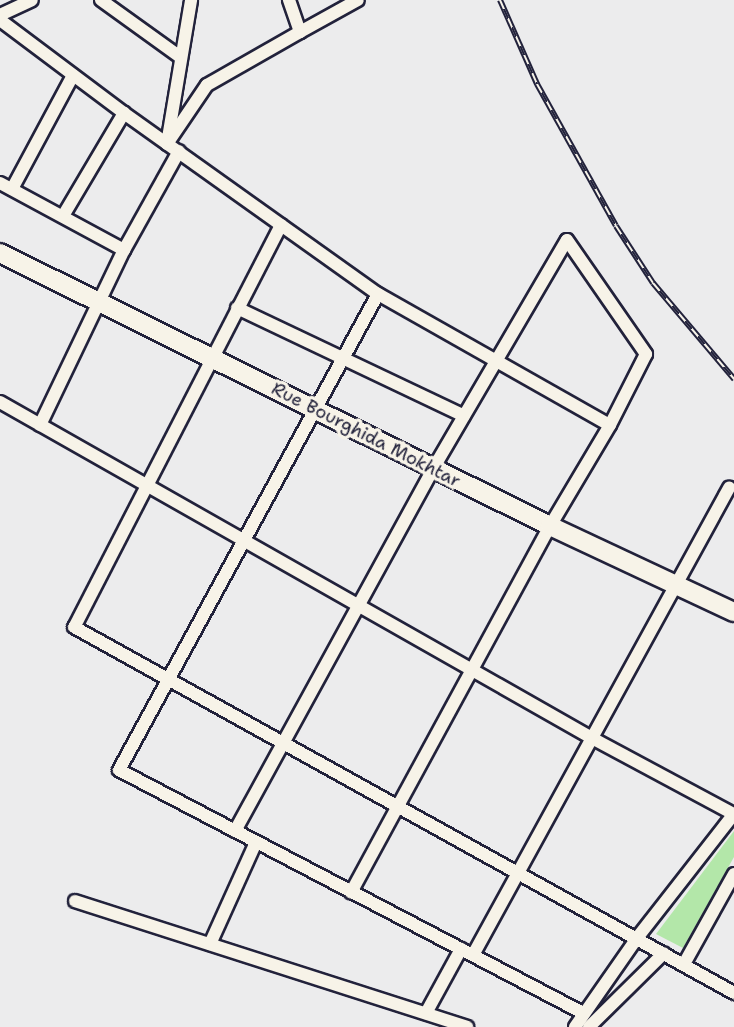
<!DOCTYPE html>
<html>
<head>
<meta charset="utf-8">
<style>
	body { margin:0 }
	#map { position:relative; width:734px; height:1027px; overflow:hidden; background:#ececed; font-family:"Shantell Sans",sans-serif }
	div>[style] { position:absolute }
	.green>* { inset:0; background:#b3e7a9 }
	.roads { filter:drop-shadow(2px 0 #22223b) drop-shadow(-2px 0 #22223b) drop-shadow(0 2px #22223b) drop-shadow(0 -2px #22223b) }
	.street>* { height:12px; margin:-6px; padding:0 6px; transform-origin:6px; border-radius:6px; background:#f7f3e8 }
	.secondary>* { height:18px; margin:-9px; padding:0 9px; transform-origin:9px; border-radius:9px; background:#f7f3e8 }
	.rail>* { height:6px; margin-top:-3px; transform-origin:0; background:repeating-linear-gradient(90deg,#f7f3e8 0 10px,#22223b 0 20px); box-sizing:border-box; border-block:2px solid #22223b }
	span { translate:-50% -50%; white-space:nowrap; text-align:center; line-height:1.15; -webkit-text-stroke:7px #f7f3e8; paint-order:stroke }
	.street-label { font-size:18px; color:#22223b }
</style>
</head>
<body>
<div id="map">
	<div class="green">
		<i style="clip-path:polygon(734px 831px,734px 857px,683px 948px,656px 934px)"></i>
	</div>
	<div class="roads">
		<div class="street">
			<i style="left:101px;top:0;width:97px;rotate:35.8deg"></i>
			<i style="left:289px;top:0;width:34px;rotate:71deg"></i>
			<i style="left:300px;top:32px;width:66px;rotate:-28.9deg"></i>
			<i style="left:0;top:15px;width:35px;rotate:-25deg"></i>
			<i style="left:0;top:20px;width:155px;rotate:36.9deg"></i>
			<i style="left:124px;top:113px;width:312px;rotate:35.5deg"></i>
			<i style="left:378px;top:294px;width:266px;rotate:29.5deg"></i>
			<i style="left:168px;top:138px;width:140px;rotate:-80.5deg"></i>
			<i style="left:167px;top:144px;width:71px;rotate:-55.9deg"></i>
			<i style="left:207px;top:85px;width:107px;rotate:-29.7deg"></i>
			<i style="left:0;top:183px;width:141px;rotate:28.4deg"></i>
			<i style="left:12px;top:189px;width:129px;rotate:-61.8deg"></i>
			<i style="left:63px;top:216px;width:120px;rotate:-59.4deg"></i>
			<i style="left:281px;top:225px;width:452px;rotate:117.2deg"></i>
			<i style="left:74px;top:627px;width:755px;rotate:29.01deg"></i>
			<i style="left:378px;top:294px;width:542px;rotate:118.55deg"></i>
			<i style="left:119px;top:770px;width:524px;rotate:27.64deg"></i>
			<i style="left:237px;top:308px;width:251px;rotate:25.4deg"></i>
			<i style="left:0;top:402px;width:681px;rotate:29.58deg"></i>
			<i style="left:592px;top:738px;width:161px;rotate:28.2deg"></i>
			<i style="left:40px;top:425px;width:194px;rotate:-64.4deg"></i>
			<i style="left:124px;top:250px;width:113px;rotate:-60.9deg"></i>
			<i style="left:235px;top:831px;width:413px;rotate:-61.3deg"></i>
			<i style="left:433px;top:469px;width:265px;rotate:-59.7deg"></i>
			<i style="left:567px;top:240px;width:139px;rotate:55.3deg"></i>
			<i style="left:646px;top:354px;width:80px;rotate:116.9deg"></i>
			<i style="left:610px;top:425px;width:117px;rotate:120.7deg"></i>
			<i style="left:550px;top:526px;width:417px;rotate:118.5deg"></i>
			<i style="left:75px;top:901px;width:412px;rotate:17.8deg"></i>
			<i style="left:210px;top:944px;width:112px;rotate:-65.7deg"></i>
			<i style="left:473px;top:955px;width:533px;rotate:-61.27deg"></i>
			<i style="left:684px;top:964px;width:103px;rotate:-60.9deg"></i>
			<i style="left:426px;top:1013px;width:73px;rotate:-61.3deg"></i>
			<i style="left:575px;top:1027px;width:108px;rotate:-55.1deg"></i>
			<i style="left:637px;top:938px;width:157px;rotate:-52deg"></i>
			<i style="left:589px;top:1027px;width:105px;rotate:-44.6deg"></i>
		</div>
		<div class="secondary">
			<i style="left:0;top:253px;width:614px;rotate:26.4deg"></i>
			<i style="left:550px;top:526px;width:203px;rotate:25.1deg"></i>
		</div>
	</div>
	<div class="rail">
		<i style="left:500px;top:0;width:92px;rotate:66.2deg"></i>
		<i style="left:537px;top:84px;width:162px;rotate:60.9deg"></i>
		<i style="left:616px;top:226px;width:68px;rotate:57deg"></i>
		<i style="left:653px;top:283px;width:126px;rotate:49.8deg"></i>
	</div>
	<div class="street-label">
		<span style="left:366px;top:435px;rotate:27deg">Rue Bourghida Mokhtar</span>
	</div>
</div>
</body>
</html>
